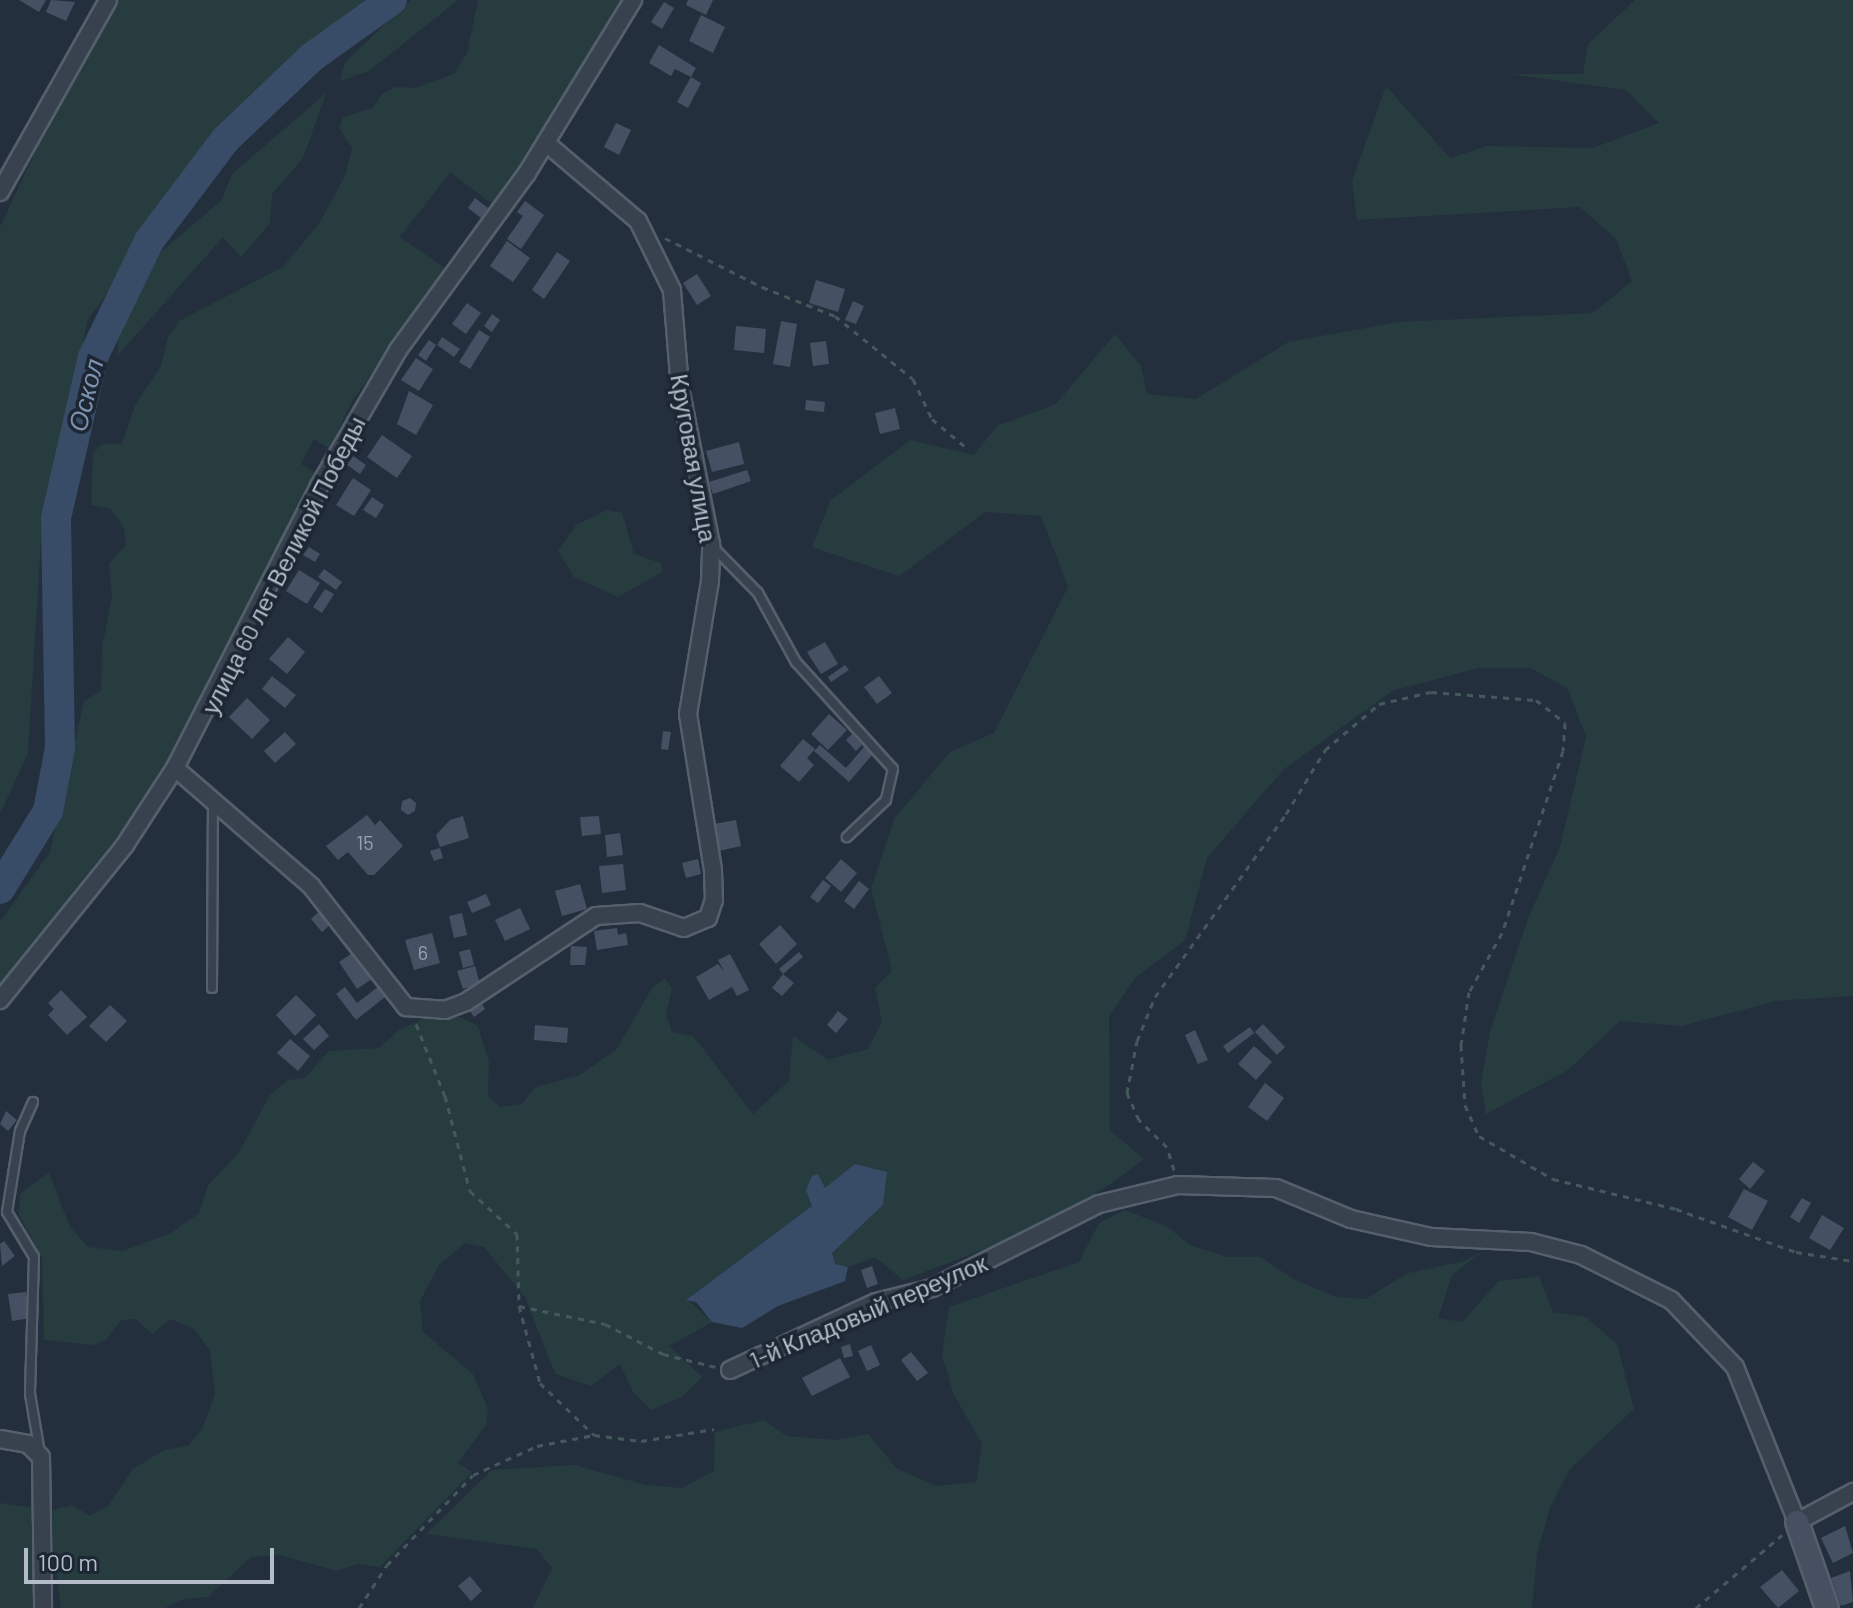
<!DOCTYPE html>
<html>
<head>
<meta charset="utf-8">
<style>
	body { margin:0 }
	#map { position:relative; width:1853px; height:1608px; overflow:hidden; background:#242f3e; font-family:Barlow,sans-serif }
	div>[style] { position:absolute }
	.green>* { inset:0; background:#263c3f }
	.water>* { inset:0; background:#394c67 }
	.river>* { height:30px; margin:-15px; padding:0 15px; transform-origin:15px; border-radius:15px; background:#394c67 }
	.building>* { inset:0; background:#455162 }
	.path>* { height:3px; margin-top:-1.5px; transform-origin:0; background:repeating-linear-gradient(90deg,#44595c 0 6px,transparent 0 12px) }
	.roads { filter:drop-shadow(2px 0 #565f6c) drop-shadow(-2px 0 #565f6c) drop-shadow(0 2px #565f6c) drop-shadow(0 -2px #565f6c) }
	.lane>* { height:8px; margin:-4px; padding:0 4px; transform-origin:4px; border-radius:4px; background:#38414e }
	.street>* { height:16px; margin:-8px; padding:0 8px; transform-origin:8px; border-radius:8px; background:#38414e }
	.secondary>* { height:22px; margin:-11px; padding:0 11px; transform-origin:11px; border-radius:11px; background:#465061 }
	span { translate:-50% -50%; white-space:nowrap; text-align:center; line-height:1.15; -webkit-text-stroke:7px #1d2633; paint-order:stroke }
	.number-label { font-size:20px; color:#98a1af }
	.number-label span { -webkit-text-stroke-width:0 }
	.street-label { font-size:24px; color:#b4bcc9 }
	.water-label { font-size:26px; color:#7c92b1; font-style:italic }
	.scale { position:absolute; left:24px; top:1548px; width:250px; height:36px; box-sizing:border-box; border:4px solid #b4bcc9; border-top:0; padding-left:10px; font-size:24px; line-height:28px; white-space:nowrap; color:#b4bcc9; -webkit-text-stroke:6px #1d2633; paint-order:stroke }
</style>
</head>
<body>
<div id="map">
	<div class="green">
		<i style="clip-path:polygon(106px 0,392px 0,312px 57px,226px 139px,88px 319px,41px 541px,28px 753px,0 814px,0 227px)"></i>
		<i style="clip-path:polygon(411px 0,458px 0,369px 71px,340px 81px,345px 62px)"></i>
		<i style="clip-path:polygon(478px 0,623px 0,558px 114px,495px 206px,450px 172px,400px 237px,445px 268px,353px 400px,329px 448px,314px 439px,301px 464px,316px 473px,196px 714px,137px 812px,0 983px,0 922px,50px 852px,84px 701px,101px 691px,102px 648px,112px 596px,109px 564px,126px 545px,124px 528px,111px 509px,91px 505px,93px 453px,102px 444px,122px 444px,136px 403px,161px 366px,168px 337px,179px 321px,283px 267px,320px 222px,345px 176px,352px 148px,339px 128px,343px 117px,373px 108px,382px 94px,396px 87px,415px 88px,454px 74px,467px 53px)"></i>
		<i style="clip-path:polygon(1635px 0,1853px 0,1853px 996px,1776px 1001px,1681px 1026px,1620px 1021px,1568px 1070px,1486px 1114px,1481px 1082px,1491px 1028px,1529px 916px,1560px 847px,1586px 737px,1568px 689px,1531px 668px,1478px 668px,1392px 691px,1284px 769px,1207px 858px,1185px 940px,1135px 978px,1109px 1016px,1110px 1130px,1144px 1159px,1109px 1185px,1027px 1233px,903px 1280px,875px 1257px,848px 1267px,835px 1264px,832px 1253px,883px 1205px,855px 1164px,812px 1206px,687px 1299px,712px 1322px,669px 1346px,702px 1377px,683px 1396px,651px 1410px,633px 1392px,620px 1364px,591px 1386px,555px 1374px,525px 1297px,484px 1247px,465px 1243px,439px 1265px,420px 1301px,423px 1332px,473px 1374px,488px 1409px,486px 1425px,458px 1463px,472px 1472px,380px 1567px,358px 1564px,337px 1571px,280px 1555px,251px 1557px,208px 1597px,184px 1599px,165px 1608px,61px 1608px,49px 1511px,72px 1505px,90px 1516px,108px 1506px,133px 1469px,164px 1450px,188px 1446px,202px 1429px,215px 1394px,210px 1350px,194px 1329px,170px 1319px,152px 1334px,136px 1319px,121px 1320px,106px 1340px,94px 1345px,44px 1340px,42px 1258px,18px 1213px,21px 1193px,49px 1173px,70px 1227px,88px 1247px,123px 1251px,171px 1233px,199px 1213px,208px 1185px,238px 1154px,270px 1095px,288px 1080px,305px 1078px,329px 1051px,379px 1048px,399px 1030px,423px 1019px,460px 1017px,478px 1026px,489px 1062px,488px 1096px,500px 1107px,522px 1104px,535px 1087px,578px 1076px,616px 1050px,652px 988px,665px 978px,672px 988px,666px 1015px,672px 1032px,693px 1036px,753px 1114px,789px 1081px,793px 1036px,828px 1060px,868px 1049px,882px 1022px,875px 988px,892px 971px,871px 888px,894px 819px,950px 752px,994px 733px,1068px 587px,1041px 516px,985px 512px,899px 576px,812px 547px,830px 501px,910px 440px,974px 455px,997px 426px,1056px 404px,1115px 334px,1141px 366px,1147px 394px,1196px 399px,1288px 342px,1399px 322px,1593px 313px,1632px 281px,1616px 239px,1580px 207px,1357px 220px,1352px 181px,1386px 86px,1450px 158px,1487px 146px,1593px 148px,1659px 123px,1626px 90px,1510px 74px,1583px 74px,1588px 44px)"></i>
		<i style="clip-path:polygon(326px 93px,303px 158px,272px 194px,270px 223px,241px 257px,223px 237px,118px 355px,118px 324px,140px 294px,158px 254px,221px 201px,232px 174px)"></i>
		<i style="clip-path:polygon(607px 510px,622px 513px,634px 554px,661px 563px,663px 571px,618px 597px,574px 577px,558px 551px,576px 525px)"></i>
		<i style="clip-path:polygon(1125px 1210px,1166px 1226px,1190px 1245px,1227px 1257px,1261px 1257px,1293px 1279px,1336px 1297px,1366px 1299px,1408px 1273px,1465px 1261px,1485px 1250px,1452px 1275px,1438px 1318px,1462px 1322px,1499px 1281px,1539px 1276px,1553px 1312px,1586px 1317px,1617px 1344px,1634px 1409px,1570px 1469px,1550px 1508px,1537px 1554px,1532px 1608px,533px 1608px,552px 1568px,537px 1549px,426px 1534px,492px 1470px,575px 1465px,646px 1485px,682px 1488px,714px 1471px,715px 1432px,764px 1420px,787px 1436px,834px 1440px,868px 1434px,896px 1468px,936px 1486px,976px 1482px,982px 1444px,953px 1393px,942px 1355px,949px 1307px,1079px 1262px,1099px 1223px)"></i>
		<i style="clip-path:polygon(0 1503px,34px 1508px,36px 1608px,0 1608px)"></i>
	</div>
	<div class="water">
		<i style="clip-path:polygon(855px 1164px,887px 1172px,883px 1205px,832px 1253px,835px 1264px,848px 1267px,845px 1281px,778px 1306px,742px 1328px,712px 1322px,696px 1302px,686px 1300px,812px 1206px,806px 1190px,812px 1176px,818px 1174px,825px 1188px)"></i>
	</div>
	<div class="river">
		<i style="left:0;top:889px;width:92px;rotate:-58.4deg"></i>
		<i style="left:48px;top:811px;width:64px;rotate:-79.2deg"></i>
		<i style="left:60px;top:748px;width:230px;rotate:-91deg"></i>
		<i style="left:56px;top:518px;width:165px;rotate:-77.1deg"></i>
		<i style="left:93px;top:357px;width:129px;rotate:-64.2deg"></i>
		<i style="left:149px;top:241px;width:128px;rotate:-53deg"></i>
		<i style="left:226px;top:139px;width:119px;rotate:-43.6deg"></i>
		<i style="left:312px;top:57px;width:98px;rotate:-35.5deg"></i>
	</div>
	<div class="building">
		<i style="clip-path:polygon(19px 0,46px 0,39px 12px)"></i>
		<i style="clip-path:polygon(51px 0,75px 2px,66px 21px,46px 12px)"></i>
		<i style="clip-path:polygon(688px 0,713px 0,706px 15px,686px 5px)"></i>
		<i style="clip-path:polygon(664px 2px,674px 8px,662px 29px,651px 22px)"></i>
		<i style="clip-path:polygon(701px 15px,725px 27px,713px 53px,689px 41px)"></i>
		<i style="clip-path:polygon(659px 45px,696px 68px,691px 77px,675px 69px,671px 76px,649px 63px)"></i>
		<i style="clip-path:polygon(691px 77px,701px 83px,688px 108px,677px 102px)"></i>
		<i style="clip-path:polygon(616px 123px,631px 130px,619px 155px,604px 147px)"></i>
		<i style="clip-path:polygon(475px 198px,488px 208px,481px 218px,468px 208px)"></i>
		<i style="clip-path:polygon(525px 201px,544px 215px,521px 249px,507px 239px,523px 216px,517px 212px)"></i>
		<i style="clip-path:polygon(507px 241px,530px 258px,513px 282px,490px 266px)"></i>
		<i style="clip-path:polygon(557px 252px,570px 261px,544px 299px,532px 290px)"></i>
		<i style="clip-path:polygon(697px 274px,711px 296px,697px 305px,683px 283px)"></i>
		<i style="clip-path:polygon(816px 280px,845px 289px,838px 312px,809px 303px)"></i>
		<i style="clip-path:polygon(853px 301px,864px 306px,856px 324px,845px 320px)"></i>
		<i style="clip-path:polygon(467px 303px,481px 313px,466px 334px,452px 324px)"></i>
		<i style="clip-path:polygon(492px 314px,500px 320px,492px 332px,484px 326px)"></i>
		<i style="clip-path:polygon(781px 321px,797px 324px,790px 367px,773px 364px)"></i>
		<i style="clip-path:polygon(736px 326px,766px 329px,764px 353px,734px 350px)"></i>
		<i style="clip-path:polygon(479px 330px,490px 337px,470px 369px,459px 362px)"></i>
		<i style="clip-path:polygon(442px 337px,460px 349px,454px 357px,437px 345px)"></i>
		<i style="clip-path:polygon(429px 340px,436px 345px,426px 361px,418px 355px)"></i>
		<i style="clip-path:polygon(826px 341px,829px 364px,813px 366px,810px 343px)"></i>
		<i style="clip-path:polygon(416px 358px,433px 369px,419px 391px,401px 380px)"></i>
		<i style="clip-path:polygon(409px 391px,433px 405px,416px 435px,397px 424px)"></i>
		<i style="clip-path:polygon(806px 400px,825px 402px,824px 412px,805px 410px)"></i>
		<i style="clip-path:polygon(895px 408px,900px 429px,880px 434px,875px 413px)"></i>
		<i style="clip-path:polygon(382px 435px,412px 456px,397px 478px,367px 457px)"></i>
		<i style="clip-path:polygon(739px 442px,744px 464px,712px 472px,706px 451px)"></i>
		<i style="clip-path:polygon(353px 456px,366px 465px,360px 474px,347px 465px)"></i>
		<i style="clip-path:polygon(747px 470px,751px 481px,713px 494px,709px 482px)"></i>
		<i style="clip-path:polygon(353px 478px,371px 490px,354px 516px,336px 505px)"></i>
		<i style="clip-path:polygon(372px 497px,384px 505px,376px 518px,363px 510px)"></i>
		<i style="clip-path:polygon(309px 547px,320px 554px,315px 562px,303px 555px)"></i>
		<i style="clip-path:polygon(324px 569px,342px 582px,336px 590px,318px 577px)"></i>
		<i style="clip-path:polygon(299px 570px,320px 583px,307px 604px,286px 591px)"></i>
		<i style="clip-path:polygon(325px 589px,334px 594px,322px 613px,313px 607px)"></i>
		<i style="clip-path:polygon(288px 637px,305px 652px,287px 674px,269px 659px)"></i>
		<i style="clip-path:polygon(825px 642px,838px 664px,821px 674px,807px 652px)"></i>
		<i style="clip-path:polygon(845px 665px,849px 670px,831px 682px,828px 677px)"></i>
		<i style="clip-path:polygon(272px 676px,296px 695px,285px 708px,262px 689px)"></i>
		<i style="clip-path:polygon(879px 676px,892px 693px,877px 704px,864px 687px)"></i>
		<i style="clip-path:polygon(247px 698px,270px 720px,252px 739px,229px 717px)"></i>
		<i style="clip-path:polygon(829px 714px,847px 730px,828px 750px,811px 734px)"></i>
		<i style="clip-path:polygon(663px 731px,671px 732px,668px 750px,661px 749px)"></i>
		<i style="clip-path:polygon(285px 732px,296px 744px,275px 763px,264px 751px)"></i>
		<i style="clip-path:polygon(852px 734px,862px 745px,856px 751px,846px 740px)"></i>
		<i style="clip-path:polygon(803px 739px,815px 749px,807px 758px,814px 765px,799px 782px,780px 766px)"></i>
		<i style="clip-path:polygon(820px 745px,846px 768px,864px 747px,872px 755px,849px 782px,814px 751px)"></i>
		<i style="clip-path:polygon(410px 798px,416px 803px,415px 811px,408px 815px,401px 810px,402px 801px)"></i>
		<i style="clip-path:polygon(367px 815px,375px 825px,380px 820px,403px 846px,374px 875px,368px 875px,348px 852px,338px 860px,326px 846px)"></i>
		<i style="clip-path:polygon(463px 816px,469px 838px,440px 847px,436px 835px,450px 820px)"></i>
		<i style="clip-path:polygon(599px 816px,601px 834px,582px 836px,580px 817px)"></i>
		<i style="clip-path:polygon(736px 820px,741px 846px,719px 851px,714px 824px)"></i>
		<i style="clip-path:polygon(620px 833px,623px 855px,607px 857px,605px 835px)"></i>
		<i style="clip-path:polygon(440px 848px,443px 858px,434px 861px,430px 851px)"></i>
		<i style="clip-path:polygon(698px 859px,701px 874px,686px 878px,682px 863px)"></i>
		<i style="clip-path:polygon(841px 859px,857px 873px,841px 892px,825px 878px)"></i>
		<i style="clip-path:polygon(623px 864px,626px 890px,602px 893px,599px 866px)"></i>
		<i style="clip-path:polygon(823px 880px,831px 886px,818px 903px,810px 897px)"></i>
		<i style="clip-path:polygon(859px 881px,869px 889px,854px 909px,844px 901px)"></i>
		<i style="clip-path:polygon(580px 884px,587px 909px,562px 916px,555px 891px)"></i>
		<i style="clip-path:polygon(486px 894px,491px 905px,472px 913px,467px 902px)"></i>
		<i style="clip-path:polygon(323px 908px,335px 920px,322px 932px,311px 919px)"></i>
		<i style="clip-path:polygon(520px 908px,530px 929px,505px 941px,495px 920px)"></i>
		<i style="clip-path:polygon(462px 913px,467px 935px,454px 938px,449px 916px)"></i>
		<i style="clip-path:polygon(780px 925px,797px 944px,776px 964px,759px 944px)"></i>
		<i style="clip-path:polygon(617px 928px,618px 935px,626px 933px,628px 945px,597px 950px,594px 931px)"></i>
		<i style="clip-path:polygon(432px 933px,440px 963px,414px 970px,405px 940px)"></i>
		<i style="clip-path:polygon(571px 946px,587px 947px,585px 965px,570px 965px)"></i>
		<i style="clip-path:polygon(360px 948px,378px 975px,357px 989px,339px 962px)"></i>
		<i style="clip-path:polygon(470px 949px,474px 965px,463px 968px,459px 952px)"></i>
		<i style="clip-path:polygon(799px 952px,803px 957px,783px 974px,779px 969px)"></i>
		<i style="clip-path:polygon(730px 954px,749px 990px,737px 996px,732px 987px,709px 1000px,696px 977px,718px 964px,724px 971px,718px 960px)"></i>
		<i style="clip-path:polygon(475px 966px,480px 984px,463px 989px,457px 971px)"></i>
		<i style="clip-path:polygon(783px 974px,794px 983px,782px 996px,772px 988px)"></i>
		<i style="clip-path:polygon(345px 987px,357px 1003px,378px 987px,385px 997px,356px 1020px,336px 994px)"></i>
		<i style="clip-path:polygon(61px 990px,87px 1017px,67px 1035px,48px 1015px,54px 1009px,48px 1003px)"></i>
		<i style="clip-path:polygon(296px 995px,316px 1015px,295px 1036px,276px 1015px)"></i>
		<i style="clip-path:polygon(480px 1001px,485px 1009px,474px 1017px,468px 1008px)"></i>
		<i style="clip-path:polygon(110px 1005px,127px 1021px,106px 1042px,89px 1026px)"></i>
		<i style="clip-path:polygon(838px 1011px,848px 1019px,836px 1033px,827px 1025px)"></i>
		<i style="clip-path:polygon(319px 1024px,329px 1036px,314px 1050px,303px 1039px)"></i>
		<i style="clip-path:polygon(1263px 1024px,1285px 1047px,1277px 1055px,1255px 1032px)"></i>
		<i style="clip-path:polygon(535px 1025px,568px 1028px,567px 1043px,534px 1040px)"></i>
		<i style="clip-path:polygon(1250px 1027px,1254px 1033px,1228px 1053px,1223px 1046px)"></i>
		<i style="clip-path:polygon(1195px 1030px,1208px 1060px,1198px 1064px,1185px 1035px)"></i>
		<i style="clip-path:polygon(290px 1039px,310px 1056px,298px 1071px,277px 1053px)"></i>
		<i style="clip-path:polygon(1254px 1046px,1272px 1062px,1256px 1080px,1238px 1064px)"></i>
		<i style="clip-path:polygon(1265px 1083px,1284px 1098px,1267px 1121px,1248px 1107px)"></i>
		<i style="clip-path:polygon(6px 1111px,17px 1120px,8px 1131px,0 1124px)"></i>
		<i style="clip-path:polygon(1753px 1162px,1765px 1171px,1750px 1189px,1739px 1179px)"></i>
		<i style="clip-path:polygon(1744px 1189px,1768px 1201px,1752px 1230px,1728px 1217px)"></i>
		<i style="clip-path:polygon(1802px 1198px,1811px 1203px,1799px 1223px,1790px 1217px)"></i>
		<i style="clip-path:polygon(1822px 1215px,1844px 1228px,1830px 1250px,1809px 1238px)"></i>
		<i style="clip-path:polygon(4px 1241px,15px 1256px,2px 1266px,0 1244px)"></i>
		<i style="clip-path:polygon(872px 1266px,878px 1284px,867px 1288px,861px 1270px)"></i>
		<i style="clip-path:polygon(26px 1292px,31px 1318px,12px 1321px,8px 1294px)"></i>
		<i style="clip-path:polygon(850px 1344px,853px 1356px,844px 1358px,841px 1347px)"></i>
		<i style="clip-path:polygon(871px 1345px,880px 1365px,867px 1371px,858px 1351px)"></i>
		<i style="clip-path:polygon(911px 1352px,928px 1373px,917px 1381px,901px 1360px)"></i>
		<i style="clip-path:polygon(840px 1358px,850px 1377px,812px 1396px,802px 1378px)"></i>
		<i style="clip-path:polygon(1845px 1526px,1853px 1553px,1833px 1563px,1821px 1538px)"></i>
		<i style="clip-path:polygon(1782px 1570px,1799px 1591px,1778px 1608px,1760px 1587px)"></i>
		<i style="clip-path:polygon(1850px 1571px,1853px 1602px,1841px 1606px,1831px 1578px)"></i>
		<i style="clip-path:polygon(470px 1576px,482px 1591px,471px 1601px,458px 1586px)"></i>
	</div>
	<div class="path">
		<i style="left:665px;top:238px;width:109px;rotate:26.8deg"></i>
		<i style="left:762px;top:287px;width:79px;rotate:21.7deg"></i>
		<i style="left:835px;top:316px;width:100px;rotate:38.9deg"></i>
		<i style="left:913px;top:379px;width:44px;rotate:64.6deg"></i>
		<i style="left:932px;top:419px;width:47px;rotate:39.8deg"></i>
		<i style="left:416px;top:1024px;width:78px;rotate:68.1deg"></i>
		<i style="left:445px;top:1096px;width:98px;rotate:75.3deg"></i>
		<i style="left:470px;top:1191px;width:64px;rotate:42.5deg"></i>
		<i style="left:517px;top:1234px;width:72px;rotate:88.4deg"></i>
		<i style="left:519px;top:1306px;width:80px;rotate:74.7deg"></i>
		<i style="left:540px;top:1383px;width:75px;rotate:43.9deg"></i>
		<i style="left:594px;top:1435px;width:47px;rotate:7.3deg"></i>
		<i style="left:641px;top:1441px;width:74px;rotate:-9.3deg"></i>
		<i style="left:1174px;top:1170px;width:24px;rotate:-107deg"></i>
		<i style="left:1167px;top:1147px;width:39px;rotate:-136deg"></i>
		<i style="left:1139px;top:1120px;width:30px;rotate:-114deg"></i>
		<i style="left:1127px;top:1093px;width:53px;rotate:-79.1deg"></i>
		<i style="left:1137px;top:1041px;width:48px;rotate:-67.8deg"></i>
		<i style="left:1155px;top:997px;width:225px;rotate:-54.4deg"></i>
		<i style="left:1286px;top:814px;width:75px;rotate:-58.6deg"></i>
		<i style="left:1325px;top:750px;width:71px;rotate:-40.4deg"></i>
		<i style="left:1379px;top:704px;width:53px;rotate:-13deg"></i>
		<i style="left:1431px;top:692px;width:105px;rotate:4.4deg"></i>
		<i style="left:1536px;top:700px;width:37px;rotate:38deg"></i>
		<i style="left:1565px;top:723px;width:28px;rotate:94deg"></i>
		<i style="left:1563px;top:751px;width:192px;rotate:108.5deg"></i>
		<i style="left:1502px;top:933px;width:68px;rotate:119.2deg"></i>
		<i style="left:1469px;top:992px;width:54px;rotate:98.6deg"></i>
		<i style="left:1461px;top:1045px;width:60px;rotate:86.2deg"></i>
		<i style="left:1465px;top:1105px;width:34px;rotate:66deg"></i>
		<i style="left:1479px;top:1136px;width:86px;rotate:30.2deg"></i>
		<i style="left:1553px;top:1179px;width:127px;rotate:13.7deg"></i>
		<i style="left:1676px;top:1209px;width:127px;rotate:19.7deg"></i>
		<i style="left:1796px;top:1252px;width:58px;rotate:9deg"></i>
		<i style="left:519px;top:1306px;width:88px;rotate:11.8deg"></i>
		<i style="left:605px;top:1324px;width:65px;rotate:27.3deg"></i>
		<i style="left:663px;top:1354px;width:55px;rotate:13.8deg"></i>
		<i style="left:359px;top:1608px;width:51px;rotate:-56.9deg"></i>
		<i style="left:387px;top:1565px;width:124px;rotate:-46.3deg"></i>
		<i style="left:473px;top:1475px;width:70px;rotate:-24.4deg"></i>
		<i style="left:537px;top:1446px;width:58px;rotate:-10.9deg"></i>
		<i style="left:1696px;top:1608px;width:113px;rotate:-40.3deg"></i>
	</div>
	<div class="roads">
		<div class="lane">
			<i style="left:711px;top:545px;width:67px;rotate:45.6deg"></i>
			<i style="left:758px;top:593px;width:79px;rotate:61.2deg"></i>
			<i style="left:796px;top:662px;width:144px;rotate:47.8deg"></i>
			<i style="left:893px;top:769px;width:32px;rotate:103deg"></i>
			<i style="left:886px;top:800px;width:54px;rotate:136.5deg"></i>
			<i style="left:212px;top:988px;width:188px;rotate:-89.7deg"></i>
			<i style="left:33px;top:1102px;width:32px;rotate:114deg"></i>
			<i style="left:20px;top:1131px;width:82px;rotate:99.1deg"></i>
			<i style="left:7px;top:1212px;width:52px;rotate:59deg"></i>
			<i style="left:34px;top:1257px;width:137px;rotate:91.7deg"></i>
			<i style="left:30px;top:1394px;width:60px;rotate:80.4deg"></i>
		</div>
		<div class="street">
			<i style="left:0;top:192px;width:220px;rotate:-60.6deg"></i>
			<i style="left:175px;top:768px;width:180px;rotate:40.9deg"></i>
			<i style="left:311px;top:886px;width:154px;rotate:51.9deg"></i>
			<i style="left:406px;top:1007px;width:39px;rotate:4deg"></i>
			<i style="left:445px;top:1010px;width:22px;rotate:-21deg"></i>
			<i style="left:466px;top:1002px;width:156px;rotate:-33.5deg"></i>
			<i style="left:596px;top:916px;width:44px;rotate:-3.9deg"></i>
			<i style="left:640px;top:913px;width:46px;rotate:18.8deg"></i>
			<i style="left:684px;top:928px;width:26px;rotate:-23deg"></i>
			<i style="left:708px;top:918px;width:19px;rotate:-72deg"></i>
			<i style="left:714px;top:900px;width:30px;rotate:-92deg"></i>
			<i style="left:713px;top:870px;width:158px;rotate:-99.1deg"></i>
			<i style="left:688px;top:714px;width:135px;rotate:-80.6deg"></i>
			<i style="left:710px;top:581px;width:37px;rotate:-88deg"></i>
			<i style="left:711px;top:544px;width:159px;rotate:-101.2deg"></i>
			<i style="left:680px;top:388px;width:98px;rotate:-94.7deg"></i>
			<i style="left:672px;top:290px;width:77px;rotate:-116.2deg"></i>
			<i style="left:638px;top:221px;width:121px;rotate:-139.7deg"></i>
			<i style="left:0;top:1000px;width:199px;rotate:-51.1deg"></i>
			<i style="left:125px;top:845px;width:92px;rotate:-57deg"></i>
			<i style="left:175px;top:768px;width:317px;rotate:-62.9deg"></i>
			<i style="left:319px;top:486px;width:157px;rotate:-59.8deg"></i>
			<i style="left:398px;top:350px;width:219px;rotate:-53.9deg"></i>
			<i style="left:527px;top:173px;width:203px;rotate:-58.5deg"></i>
			<i style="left:730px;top:1370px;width:161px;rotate:-25deg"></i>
			<i style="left:876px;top:1302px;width:58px;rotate:-14deg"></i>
			<i style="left:932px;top:1288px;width:187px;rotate:-26.7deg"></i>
			<i style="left:1099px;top:1204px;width:81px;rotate:-13.5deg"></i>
			<i style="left:1178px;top:1185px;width:98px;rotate:1.8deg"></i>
			<i style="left:1276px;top:1188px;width:81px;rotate:22.5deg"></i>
			<i style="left:1351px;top:1219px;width:82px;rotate:12.7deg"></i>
			<i style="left:1431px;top:1237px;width:100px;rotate:2.9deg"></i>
			<i style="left:1531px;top:1242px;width:52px;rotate:14.6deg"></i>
			<i style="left:1581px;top:1255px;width:101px;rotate:26.6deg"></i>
			<i style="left:1671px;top:1300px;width:93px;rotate:46.3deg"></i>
			<i style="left:1735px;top:1367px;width:167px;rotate:68.2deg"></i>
			<i style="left:1797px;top:1522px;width:64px;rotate:-28.2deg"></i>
			<i style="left:0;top:1439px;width:28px;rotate:10deg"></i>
			<i style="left:28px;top:1444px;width:18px;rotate:45deg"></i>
			<i style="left:41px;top:1457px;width:151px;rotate:89.2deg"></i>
		</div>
		<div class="secondary">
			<i style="left:1797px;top:1522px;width:91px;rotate:70.8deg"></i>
		</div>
	</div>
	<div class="number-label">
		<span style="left:365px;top:842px">15</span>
		<span style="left:423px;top:952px">6</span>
	</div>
	<div class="street-label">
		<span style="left:694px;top:458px;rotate:80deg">Круговая улица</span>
		<span style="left:283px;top:565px;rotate:-63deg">улица 60 лет Великой Победы</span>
		<span style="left:868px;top:1311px;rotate:-23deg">1-й Кладовый переулок</span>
	</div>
	<div class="water-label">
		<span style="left:85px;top:395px;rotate:-76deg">Оскол</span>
	</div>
	<div class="scale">100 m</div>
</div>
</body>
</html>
